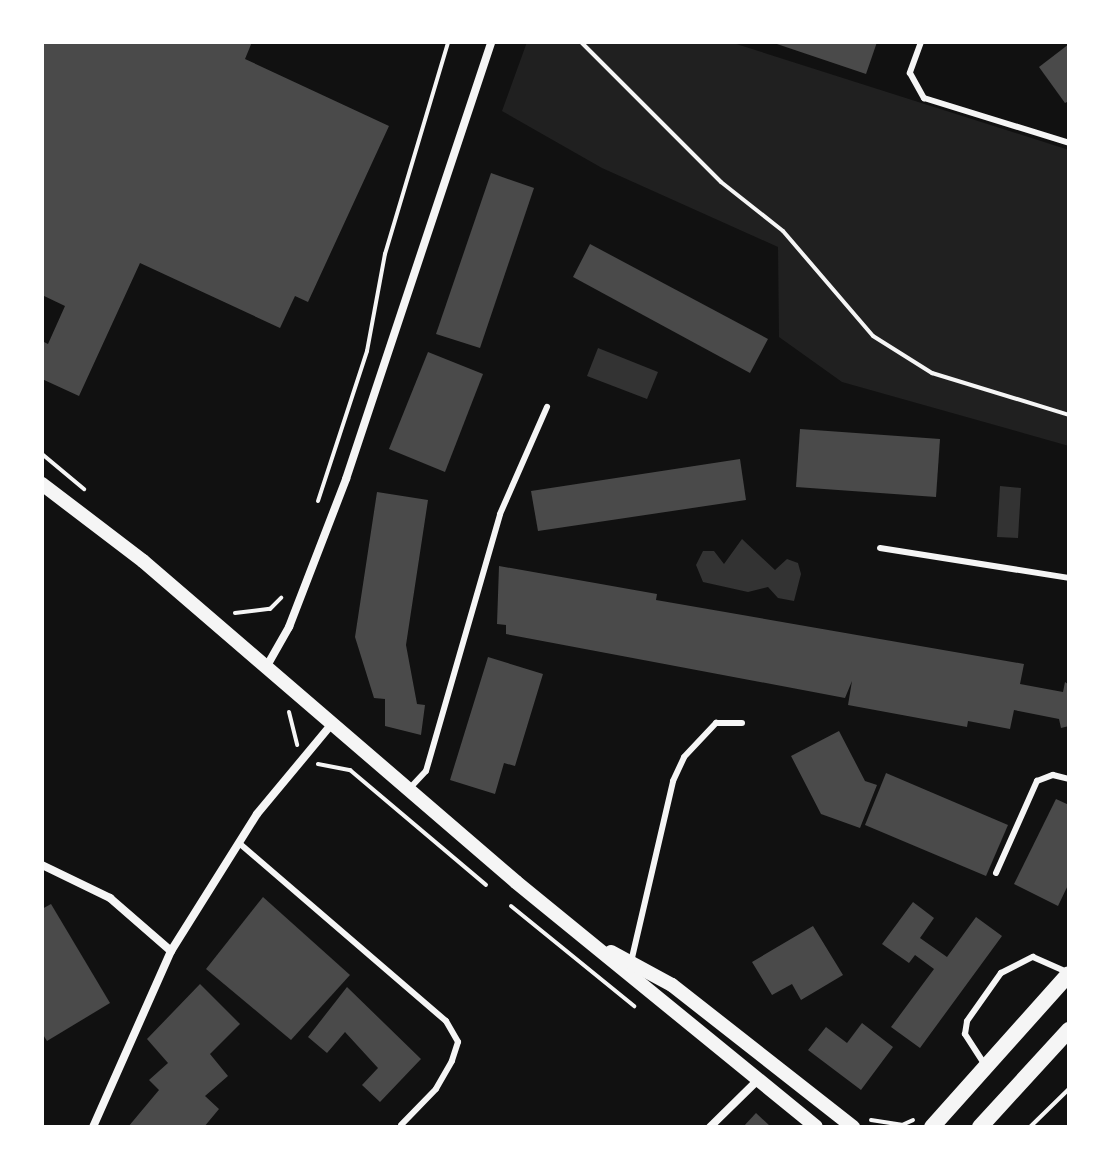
<!DOCTYPE html>
<html>
<head>
<meta charset="utf-8">
<style>
	body { margin:0 }
	#map { position:relative; width:1111px; height:1169px; overflow:hidden; background:#111; font-family:"Crimson Pro",serif }
	div>[style] { position:absolute }
	.green>* { inset:0; background:#202020 }
	.water>* { inset:0; background:#333 }
	.building>* { inset:0; background:#4a4a4a }
	.path>* { height:4px; margin:-2px; padding:0 2px; transform-origin:2px; border-radius:2px; background:#f5f5f5 }
	.service>* { height:6px; margin:-3px; padding:0 3px; transform-origin:3px; border-radius:3px; background:#f5f5f5 }
	.minor>* { height:8px; margin:-4px; padding:0 4px; transform-origin:4px; border-radius:4px; background:#f5f5f5 }
	.tertiary>* { height:14px; margin:-7px; padding:0 7px; transform-origin:7px; border-radius:7px; background:#f5f5f5 }
	.secondary>* { height:16px; margin:-8px; padding:0 8px; transform-origin:8px; border-radius:8px; background:#f5f5f5 }
	span { translate:-50% -50%; white-space:nowrap; text-align:center; line-height:1.15; -webkit-text-stroke:8px #fff; paint-order:stroke }
	.frame { position:absolute; inset:0; border:44px solid #fff; pointer-events:none }
</style>
</head>
<body>
<div id="map">
	<div class="green">
		<i style="clip-path:polygon(527px 42px,730px 42px,1069px 150px,1069px 446px,842px 382px,779px 337px,778px 247px,602px 168px,502px 111px)"></i>
	</div>
	<div class="water">
		<i style="clip-path:polygon(598px 348px,658px 372px,647px 399px,587px 376px)"></i>
		<i style="clip-path:polygon(1000px 486px,1021px 488px,1018px 538px,997px 537px)"></i>
		<i style="clip-path:polygon(742px 539px,775px 570px,787px 559px,798px 563px,801px 574px,794px 601px,778px 598px,768px 587px,748px 592px,703px 582px,696px 565px,703px 551px,714px 551px,724px 564px)"></i>
	</div>
	<div class="building">
		<i style="clip-path:polygon(42px 42px,252px 42px,245px 59px,389px 126px,308px 302px,295px 296px,280px 328px,140px 263px,79px 396px,42px 379px,42px 341px,48px 344px,65px 306px,42px 295px)"></i>
		<i style="clip-path:polygon(771px 42px,877px 42px,866px 74px)"></i>
		<i style="clip-path:polygon(1069px 44px,1069px 101px,1065px 103px,1039px 67px)"></i>
		<i style="clip-path:polygon(491px 173px,534px 188px,480px 348px,436px 334px)"></i>
		<i style="clip-path:polygon(590px 244px,768px 339px,750px 373px,573px 277px)"></i>
		<i style="clip-path:polygon(428px 352px,483px 374px,445px 472px,389px 449px)"></i>
		<i style="clip-path:polygon(800px 429px,940px 439px,936px 497px,796px 487px)"></i>
		<i style="clip-path:polygon(740px 459px,746px 500px,538px 531px,531px 491px)"></i>
		<i style="clip-path:polygon(377px 492px,428px 500px,406px 645px,417px 704px,425px 705px,421px 735px,385px 726px,385px 699px,374px 698px,355px 637px)"></i>
		<i style="clip-path:polygon(499px 566px,657px 594px,656px 600px,1024px 664px,1020px 684px,1063px 692px,1065px 682px,1069px 685px,1069px 726px,1061px 728px,1059px 719px,1014px 710px,1010px 729px,968px 721px,967px 727px,848px 705px,852px 681px,845px 698px,506px 634px,506px 625px,497px 624px)"></i>
		<i style="clip-path:polygon(488px 657px,543px 674px,515px 766px,504px 763px,495px 794px,450px 780px)"></i>
		<i style="clip-path:polygon(839px 731px,865px 781px,877px 785px,860px 828px,821px 814px,791px 756px)"></i>
		<i style="clip-path:polygon(886px 773px,1008px 825px,986px 876px,865px 825px)"></i>
		<i style="clip-path:polygon(1056px 799px,1069px 805px,1069px 883px,1058px 906px,1014px 884px)"></i>
		<i style="clip-path:polygon(263px 897px,350px 975px,291px 1040px,206px 969px)"></i>
		<i style="clip-path:polygon(913px 902px,934px 918px,920px 938px,947px 957px,976px 917px,1002px 936px,920px 1048px,891px 1027px,934px 969px,915px 955px,909px 963px,882px 944px)"></i>
		<i style="clip-path:polygon(51px 904px,110px 1003px,47px 1041px,42px 1033px,42px 909px)"></i>
		<i style="clip-path:polygon(813px 926px,843px 975px,801px 1000px,792px 984px,772px 995px,752px 962px)"></i>
		<i style="clip-path:polygon(200px 984px,240px 1024px,210px 1054px,228px 1076px,205px 1096px,219px 1109px,204px 1127px,128px 1127px,159px 1090px,149px 1080px,168px 1063px,147px 1039px)"></i>
		<i style="clip-path:polygon(347px 987px,421px 1059px,380px 1102px,362px 1085px,378px 1068px,345px 1032px,327px 1053px,308px 1037px)"></i>
		<i style="clip-path:polygon(862px 1023px,893px 1047px,861px 1090px,808px 1050px,826px 1027px,847px 1043px)"></i>
		<i style="clip-path:polygon(756px 1113px,771px 1127px,743px 1127px)"></i>
	</div>
	<div class="path">
		<i style="left:581px;top:42px;width:198px;rotate:45deg"></i>
		<i style="left:721px;top:182px;width:79px;rotate:38.3deg"></i>
		<i style="left:783px;top:231px;width:138px;rotate:49.4deg"></i>
		<i style="left:873px;top:336px;width:70px;rotate:32.1deg"></i>
		<i style="left:932px;top:373px;width:143px;rotate:17deg"></i>
		<i style="left:42px;top:454px;width:55px;rotate:39.8deg"></i>
		<i style="left:318px;top:501px;width:158px;rotate:-71.9deg"></i>
		<i style="left:367px;top:351px;width:99px;rotate:-79.5deg"></i>
		<i style="left:385px;top:254px;width:221px;rotate:-73.4deg"></i>
		<i style="left:235px;top:613px;width:35px;rotate:-7deg"></i>
		<i style="left:270px;top:609px;width:16px;rotate:-45deg"></i>
		<i style="left:289px;top:712px;width:34px;rotate:76deg"></i>
		<i style="left:318px;top:764px;width:33px;rotate:11deg"></i>
		<i style="left:350px;top:770px;width:178px;rotate:40.2deg"></i>
		<i style="left:511px;top:906px;width:159px;rotate:39.1deg"></i>
		<i style="left:871px;top:1120px;width:31px;rotate:9deg"></i>
		<i style="left:902px;top:1125px;width:12px;rotate:-24deg"></i>
		<i style="left:1030px;top:1127px;width:54px;rotate:-44.3deg"></i>
	</div>
	<div class="service">
		<i style="left:921px;top:42px;width:33px;rotate:110deg"></i>
		<i style="left:910px;top:73px;width:29px;rotate:61deg"></i>
		<i style="left:924px;top:98px;width:152px;rotate:17.2deg"></i>
		<i style="left:880px;top:548px;width:191px;rotate:9deg"></i>
		<i style="left:410px;top:788px;width:23px;rotate:-47deg"></i>
		<i style="left:426px;top:771px;width:267px;rotate:-73.9deg"></i>
		<i style="left:500px;top:514px;width:117px;rotate:-66.3deg"></i>
		<i style="left:239px;top:843px;width:273px;rotate:40.7deg"></i>
		<i style="left:446px;top:1021px;width:24px;rotate:60deg"></i>
		<i style="left:458px;top:1042px;width:20px;rotate:108deg"></i>
		<i style="left:452px;top:1061px;width:32px;rotate:120deg"></i>
		<i style="left:436px;top:1089px;width:50px;rotate:134.2deg"></i>
		<i style="left:996px;top:873px;width:101px;rotate:-66deg"></i>
		<i style="left:1037px;top:781px;width:17px;rotate:-21deg"></i>
		<i style="left:1053px;top:775px;width:16px;rotate:14deg"></i>
		<i style="left:631px;top:962px;width:186px;rotate:-76.9deg"></i>
		<i style="left:673px;top:781px;width:26px;rotate:-65deg"></i>
		<i style="left:684px;top:757px;width:47px;rotate:-46.7deg"></i>
		<i style="left:716px;top:723px;width:26px"></i>
		<i style="left:985px;top:1065px;width:37px;rotate:-123deg"></i>
		<i style="left:965px;top:1034px;width:13px;rotate:-81deg"></i>
		<i style="left:967px;top:1021px;width:59px;rotate:-54.7deg"></i>
		<i style="left:1001px;top:973px;width:36px;rotate:-27deg"></i>
		<i style="left:1033px;top:957px;width:39px;rotate:24deg"></i>
	</div>
	<div class="minor">
		<i style="left:268px;top:664px;width:43px;rotate:-60.4deg"></i>
		<i style="left:289px;top:627px;width:159px;rotate:-68.9deg"></i>
		<i style="left:346px;top:479px;width:460px;rotate:-71.6deg"></i>
		<i style="left:42px;top:865px;width:76px;rotate:25.9deg"></i>
		<i style="left:110px;top:898px;width:81px;rotate:41deg"></i>
		<i style="left:93px;top:1127px;width:193px;rotate:-66.1deg"></i>
		<i style="left:171px;top:951px;width:162px;rotate:-57.9deg"></i>
		<i style="left:257px;top:814px;width:116px;rotate:-50.3deg"></i>
		<i style="left:710px;top:1127px;width:69px;rotate:-44.4deg"></i>
	</div>
	<div class="tertiary">
		<i style="left:42px;top:484px;width:127px;rotate:37.3deg"></i>
		<i style="left:143px;top:561px;width:492px;rotate:40.7deg"></i>
		<i style="left:516px;top:882px;width:387px;rotate:39.2deg"></i>
		<i style="left:611px;top:952px;width:69px;rotate:28.4deg"></i>
		<i style="left:672px;top:985px;width:230px;rotate:38.1deg"></i>
	</div>
	<div class="secondary">
		<i style="left:932px;top:1127px;width:205px;rotate:-48.2deg"></i>
		<i style="left:980px;top:1127px;width:132px;rotate:-47.5deg"></i>
	</div>
	<div class="frame"></div>
</div>
</body>
</html>
